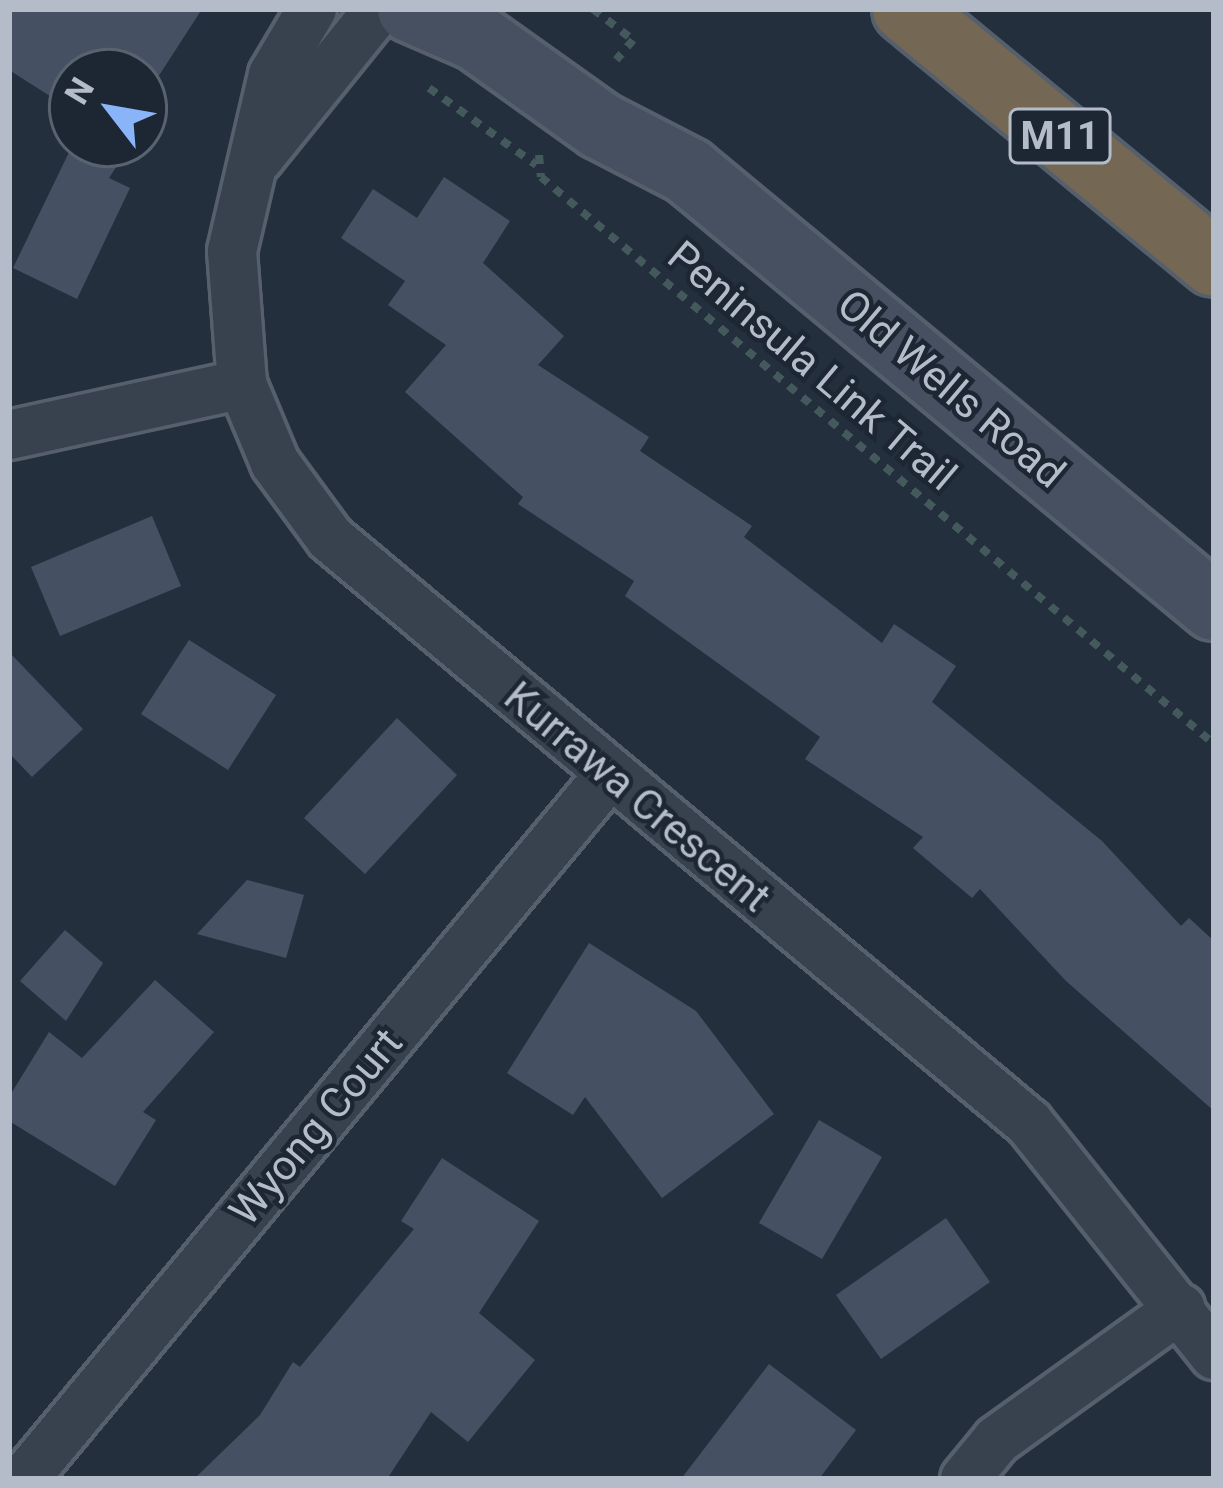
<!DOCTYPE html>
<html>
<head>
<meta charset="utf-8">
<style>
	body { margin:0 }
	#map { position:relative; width:1223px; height:1488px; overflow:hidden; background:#242f3e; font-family:Roboto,sans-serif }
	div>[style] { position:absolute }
	.building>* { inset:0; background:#455162 }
	.path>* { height:8px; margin-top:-4px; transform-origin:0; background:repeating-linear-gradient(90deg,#44595c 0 9px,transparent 0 18px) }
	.roads { filter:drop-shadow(3px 0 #565f6c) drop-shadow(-3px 0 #565f6c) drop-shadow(0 3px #565f6c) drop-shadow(0 -3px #565f6c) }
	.street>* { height:48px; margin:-24px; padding:0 24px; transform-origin:24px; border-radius:24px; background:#38414e }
	.secondary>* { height:66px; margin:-33px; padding:0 33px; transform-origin:33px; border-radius:33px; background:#465061 }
	.highway>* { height:66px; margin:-33px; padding:0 33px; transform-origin:33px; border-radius:33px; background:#746855 }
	span { translate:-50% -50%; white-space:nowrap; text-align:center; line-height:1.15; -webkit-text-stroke:9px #1d2633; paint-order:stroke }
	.shield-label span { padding:3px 9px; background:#1d2633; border:3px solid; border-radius:9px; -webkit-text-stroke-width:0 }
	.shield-label { font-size:39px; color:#b4bcc9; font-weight:700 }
	.street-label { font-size:42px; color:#b4bcc9 }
	.frame { position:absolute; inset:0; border:12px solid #b4bcc9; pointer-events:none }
	.north { position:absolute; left:48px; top:48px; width:120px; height:120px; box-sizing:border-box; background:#1d2633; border:3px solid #59626f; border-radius:50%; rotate:301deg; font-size:33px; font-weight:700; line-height:48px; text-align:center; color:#b4bcc9 }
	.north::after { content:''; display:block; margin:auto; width:42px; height:54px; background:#8ab4f8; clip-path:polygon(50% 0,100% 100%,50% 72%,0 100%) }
</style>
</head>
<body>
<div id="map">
	<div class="building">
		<i style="clip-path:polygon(9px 9px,202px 9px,149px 91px,161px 98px,144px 124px,144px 72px,72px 72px,72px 110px,9px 70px)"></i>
		<i style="clip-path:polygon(73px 144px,131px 144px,109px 178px,130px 188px,77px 299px,13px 268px)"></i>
		<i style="clip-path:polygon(444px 177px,510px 221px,483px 263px,564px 336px,538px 365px,649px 437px,640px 451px,752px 526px,744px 537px,882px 643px,894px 624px,956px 666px,932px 702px,1102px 841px,1181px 926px,1189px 918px,1214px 941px,1214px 1111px,1066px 981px,980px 889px,972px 898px,913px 848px,923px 837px,805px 759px,820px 737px,625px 596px,634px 581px,518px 504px,523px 497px,405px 392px,446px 345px,388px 305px,405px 281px,341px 238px,373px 189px,417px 218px)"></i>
		<i style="clip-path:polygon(152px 516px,181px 586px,60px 636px,31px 567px)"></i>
		<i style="clip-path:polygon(189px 640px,276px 695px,228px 770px,141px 714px)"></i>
		<i style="clip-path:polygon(9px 652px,83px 729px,32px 777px,9px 753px)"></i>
		<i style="clip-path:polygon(397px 718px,457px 775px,365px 874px,304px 818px)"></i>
		<i style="clip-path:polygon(247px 880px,304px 895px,286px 958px,197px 934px)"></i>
		<i style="clip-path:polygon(65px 930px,103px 963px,66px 1021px,20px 981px)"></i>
		<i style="clip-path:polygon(589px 943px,696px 1011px,774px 1114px,662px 1198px,585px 1097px,573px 1115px,507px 1073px)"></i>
		<i style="clip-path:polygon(155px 980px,214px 1032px,143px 1112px,156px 1120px,115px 1186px,9px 1121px,9px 1097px,49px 1032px,82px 1058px)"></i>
		<i style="clip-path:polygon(819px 1120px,882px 1157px,822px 1259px,759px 1223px)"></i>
		<i style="clip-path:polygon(442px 1158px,539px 1221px,479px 1313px,535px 1360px,468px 1442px,431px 1412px,387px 1479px,194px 1479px,260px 1415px,293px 1362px,300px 1367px,414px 1229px,401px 1221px)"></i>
		<i style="clip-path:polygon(946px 1218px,990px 1282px,881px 1359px,836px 1295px)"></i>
		<i style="clip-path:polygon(769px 1364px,856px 1430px,819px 1479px,681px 1479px)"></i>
	</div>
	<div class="path">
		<i style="left:593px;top:9px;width:51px;rotate:37.8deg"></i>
		<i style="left:633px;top:40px;width:26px;rotate:130deg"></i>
		<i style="left:429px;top:88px;width:132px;rotate:35.7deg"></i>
		<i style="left:539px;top:155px;width:22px;rotate:85deg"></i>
		<i style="left:541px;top:177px;width:880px;rotate:40.11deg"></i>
	</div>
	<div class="roads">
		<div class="street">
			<i style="left:312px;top:9px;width:77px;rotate:120.6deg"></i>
			<i style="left:273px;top:75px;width:181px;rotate:103.1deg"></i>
			<i style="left:232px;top:251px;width:133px;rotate:85.7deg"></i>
			<i style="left:242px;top:384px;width:86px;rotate:67.3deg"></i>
			<i style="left:275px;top:463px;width:93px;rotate:53.7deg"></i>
			<i style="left:330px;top:538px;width:911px;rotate:39.93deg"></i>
			<i style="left:1029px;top:1123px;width:297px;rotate:51.4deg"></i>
			<i style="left:258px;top:159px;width:193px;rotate:-51.1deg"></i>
			<i style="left:9px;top:435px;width:239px;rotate:-12.3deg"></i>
			<i style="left:24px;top:1479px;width:915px;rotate:-50.27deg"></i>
			<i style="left:965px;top:1479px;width:50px;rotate:-50.6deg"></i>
			<i style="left:997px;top:1440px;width:226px;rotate:-35.7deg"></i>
		</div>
		<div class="secondary">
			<i style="left:411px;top:9px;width:71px;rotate:23.3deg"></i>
			<i style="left:476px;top:37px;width:153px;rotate:35.5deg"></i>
			<i style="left:601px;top:126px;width:98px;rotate:27.3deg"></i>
			<i style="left:688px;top:171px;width:683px;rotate:39.66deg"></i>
		</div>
		<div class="highway">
			<i style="left:906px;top:9px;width:399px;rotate:39.5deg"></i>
		</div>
	</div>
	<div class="shield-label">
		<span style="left:1060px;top:136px">M11</span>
	</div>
	<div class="street-label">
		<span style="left:812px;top:366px;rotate:40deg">Peninsula Link Trail</span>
		<span style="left:951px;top:389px;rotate:40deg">Old Wells Road</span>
		<span style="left:637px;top:797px;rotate:40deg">Kurrawa Crescent</span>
		<span style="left:316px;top:1127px;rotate:-50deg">Wyong Court</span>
	</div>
	<div class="frame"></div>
	<div class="north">N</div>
</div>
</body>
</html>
